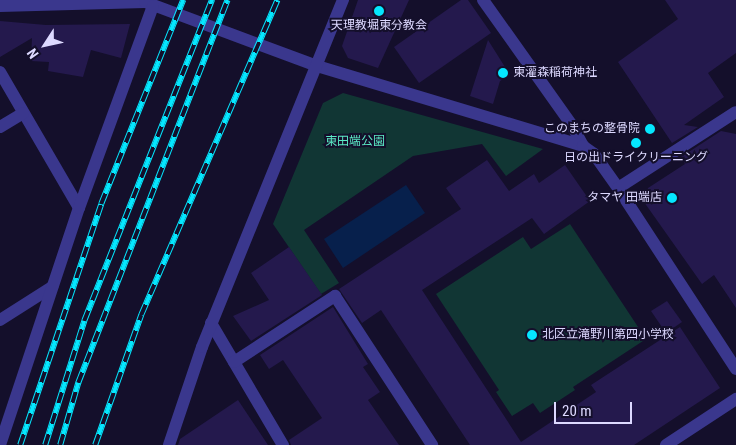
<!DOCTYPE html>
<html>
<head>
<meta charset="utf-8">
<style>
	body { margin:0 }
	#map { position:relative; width:736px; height:445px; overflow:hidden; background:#140f2b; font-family:"Roboto Condensed","Noto Sans JP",sans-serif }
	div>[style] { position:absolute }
	.green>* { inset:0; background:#113634 }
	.water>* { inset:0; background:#07204c }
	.building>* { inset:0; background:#24194d }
	.minor>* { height:12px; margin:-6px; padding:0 6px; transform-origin:6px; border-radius:6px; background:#3a378d }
	.rail>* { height:5.5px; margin-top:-2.75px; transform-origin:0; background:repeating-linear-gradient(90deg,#140f2b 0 11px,#05e7ff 0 22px); box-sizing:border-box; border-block:1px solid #05e7ff }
	.dots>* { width:14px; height:14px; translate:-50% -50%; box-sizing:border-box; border:2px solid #140f2b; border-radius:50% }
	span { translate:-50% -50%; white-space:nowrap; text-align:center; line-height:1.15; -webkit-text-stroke:4px #140f2b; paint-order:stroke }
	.poi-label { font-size:12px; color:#ddd9ff }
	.left { translate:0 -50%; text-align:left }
	.right { translate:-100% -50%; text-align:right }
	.park-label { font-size:12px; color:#5be9c5 }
	.north { position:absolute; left:20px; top:20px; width:50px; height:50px; -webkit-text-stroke:4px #140f2b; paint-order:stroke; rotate:235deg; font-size:14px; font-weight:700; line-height:20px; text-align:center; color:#ddd9ff }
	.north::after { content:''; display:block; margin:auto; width:18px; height:22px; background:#ddd9ff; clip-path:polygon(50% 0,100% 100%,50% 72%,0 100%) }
	.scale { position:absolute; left:554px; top:402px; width:78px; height:22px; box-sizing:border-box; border:2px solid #ddd9ff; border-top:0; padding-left:6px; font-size:15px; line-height:18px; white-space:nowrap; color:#ddd9ff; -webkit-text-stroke:4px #140f2b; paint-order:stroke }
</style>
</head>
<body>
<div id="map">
	<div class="green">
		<i style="clip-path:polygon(343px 93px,543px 149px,506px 176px,482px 144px,413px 156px,304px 230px,339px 283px,321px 294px,273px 224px,323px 103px)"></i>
		<i style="clip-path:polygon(570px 224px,646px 339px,573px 387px,575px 390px,540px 413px,533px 403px,512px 416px,496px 392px,499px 390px,436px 294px,523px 237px,531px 249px)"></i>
	</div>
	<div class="water">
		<i style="clip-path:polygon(406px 185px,425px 213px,343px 268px,324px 239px)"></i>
	</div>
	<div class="building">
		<i style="clip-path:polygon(358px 0,409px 0,378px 68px,348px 58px,342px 46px)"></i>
		<i style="clip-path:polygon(461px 0,468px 0,491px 33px,419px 83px,394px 47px)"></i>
		<i style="clip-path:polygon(665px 0,736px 0,736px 53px,708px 73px,724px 97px,684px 125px,698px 127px,672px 143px,618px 62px,678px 19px)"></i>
		<i style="clip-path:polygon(0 21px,46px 25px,130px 24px,121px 58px,91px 50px,83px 77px,48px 71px,49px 62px,31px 61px,32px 38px,0 57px)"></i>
		<i style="clip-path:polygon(488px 40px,510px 75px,500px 81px,493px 104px,470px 96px)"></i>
		<i style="clip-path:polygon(721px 131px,736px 134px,736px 308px,714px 275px,702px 284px,644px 202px,648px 188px,685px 164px,681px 157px)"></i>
		<i style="clip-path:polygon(487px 160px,509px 191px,534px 174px,539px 183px,565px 165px,590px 201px,544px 234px,532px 218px,422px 290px,521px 442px,596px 392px,591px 385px,680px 327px,720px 388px,634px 445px,470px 445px,381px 310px,362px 323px,339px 289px,461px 209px,446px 188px)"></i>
		<i style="clip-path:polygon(289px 247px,322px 295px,251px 341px,233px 316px,269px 300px,251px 273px)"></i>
		<i style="clip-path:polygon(667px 301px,682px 322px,666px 333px,651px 311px)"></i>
		<i style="clip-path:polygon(333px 307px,368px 364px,363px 367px,380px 392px,368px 400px,399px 445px,291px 445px,289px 440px,322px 418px,283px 360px,269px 369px,260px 355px)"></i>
		<i style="clip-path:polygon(238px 400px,268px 445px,178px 445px,180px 439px)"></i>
	</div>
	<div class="minor">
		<i style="left:483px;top:0;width:152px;rotate:54.6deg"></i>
		<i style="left:571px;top:124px;width:25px;rotate:61deg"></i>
		<i style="left:0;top:6px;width:145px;rotate:-1.6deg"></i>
		<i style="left:145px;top:2px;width:184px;rotate:20.4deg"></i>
		<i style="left:317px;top:66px;width:278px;rotate:16.7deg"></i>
		<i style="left:583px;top:146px;width:14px;rotate:36deg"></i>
		<i style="left:594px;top:154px;width:42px;rotate:54.8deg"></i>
		<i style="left:618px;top:188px;width:216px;rotate:56.9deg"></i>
		<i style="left:0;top:72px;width:157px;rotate:59.8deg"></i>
		<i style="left:0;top:127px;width:27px;rotate:-31deg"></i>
		<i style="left:618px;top:188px;width:140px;rotate:-32.8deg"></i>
		<i style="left:0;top:320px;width:62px;rotate:-32.4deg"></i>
		<i style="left:211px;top:323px;width:142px;rotate:59.5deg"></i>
		<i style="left:234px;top:362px;width:121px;rotate:-33.2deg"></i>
		<i style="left:335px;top:296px;width:178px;rotate:56.9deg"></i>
		<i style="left:0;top:445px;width:250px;rotate:-71.6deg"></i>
		<i style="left:79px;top:208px;width:215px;rotate:-69.9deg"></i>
		<i style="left:169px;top:445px;width:103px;rotate:-71.4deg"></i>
		<i style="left:202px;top:347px;width:375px;rotate:-67.9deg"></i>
		<i style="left:666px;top:445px;width:84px;rotate:-33.3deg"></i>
	</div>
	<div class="rail">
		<i style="left:20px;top:445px;width:254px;rotate:-71.4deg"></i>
		<i style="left:101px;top:204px;width:220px;rotate:-68.1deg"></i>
		<i style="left:45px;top:445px;width:130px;rotate:-72.5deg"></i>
		<i style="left:84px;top:321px;width:346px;rotate:-68.3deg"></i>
		<i style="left:60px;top:445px;width:65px;rotate:-73.8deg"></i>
		<i style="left:78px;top:383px;width:411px;rotate:-68.7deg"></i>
		<i style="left:95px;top:445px;width:138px;rotate:-70.5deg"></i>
		<i style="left:141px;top:315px;width:343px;rotate:-66.6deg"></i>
	</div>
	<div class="dots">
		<i style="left:379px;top:11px;background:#05e7ff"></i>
		<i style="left:503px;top:73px;background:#05e7ff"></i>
		<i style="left:650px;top:129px;background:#05e7ff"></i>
		<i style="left:636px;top:143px;background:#05e7ff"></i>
		<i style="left:672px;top:198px;background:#05e7ff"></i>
		<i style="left:532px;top:335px;background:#05e7ff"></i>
	</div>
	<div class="poi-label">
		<span style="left:379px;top:26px">天理教堀東分教会</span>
		<span class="left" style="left:513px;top:73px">東灌森稲荷神社</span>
		<span class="right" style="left:640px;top:129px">このまちの整骨院</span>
		<span style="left:636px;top:158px">日の出ドライクリーニング</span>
		<span class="right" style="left:662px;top:198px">タマヤ 田端店</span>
		<span class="left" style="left:542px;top:335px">北区立滝野川第四小学校</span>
	</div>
	<div class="park-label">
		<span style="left:355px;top:142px">東田端公園</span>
	</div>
	<div class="north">N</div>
	<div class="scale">20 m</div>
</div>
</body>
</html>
